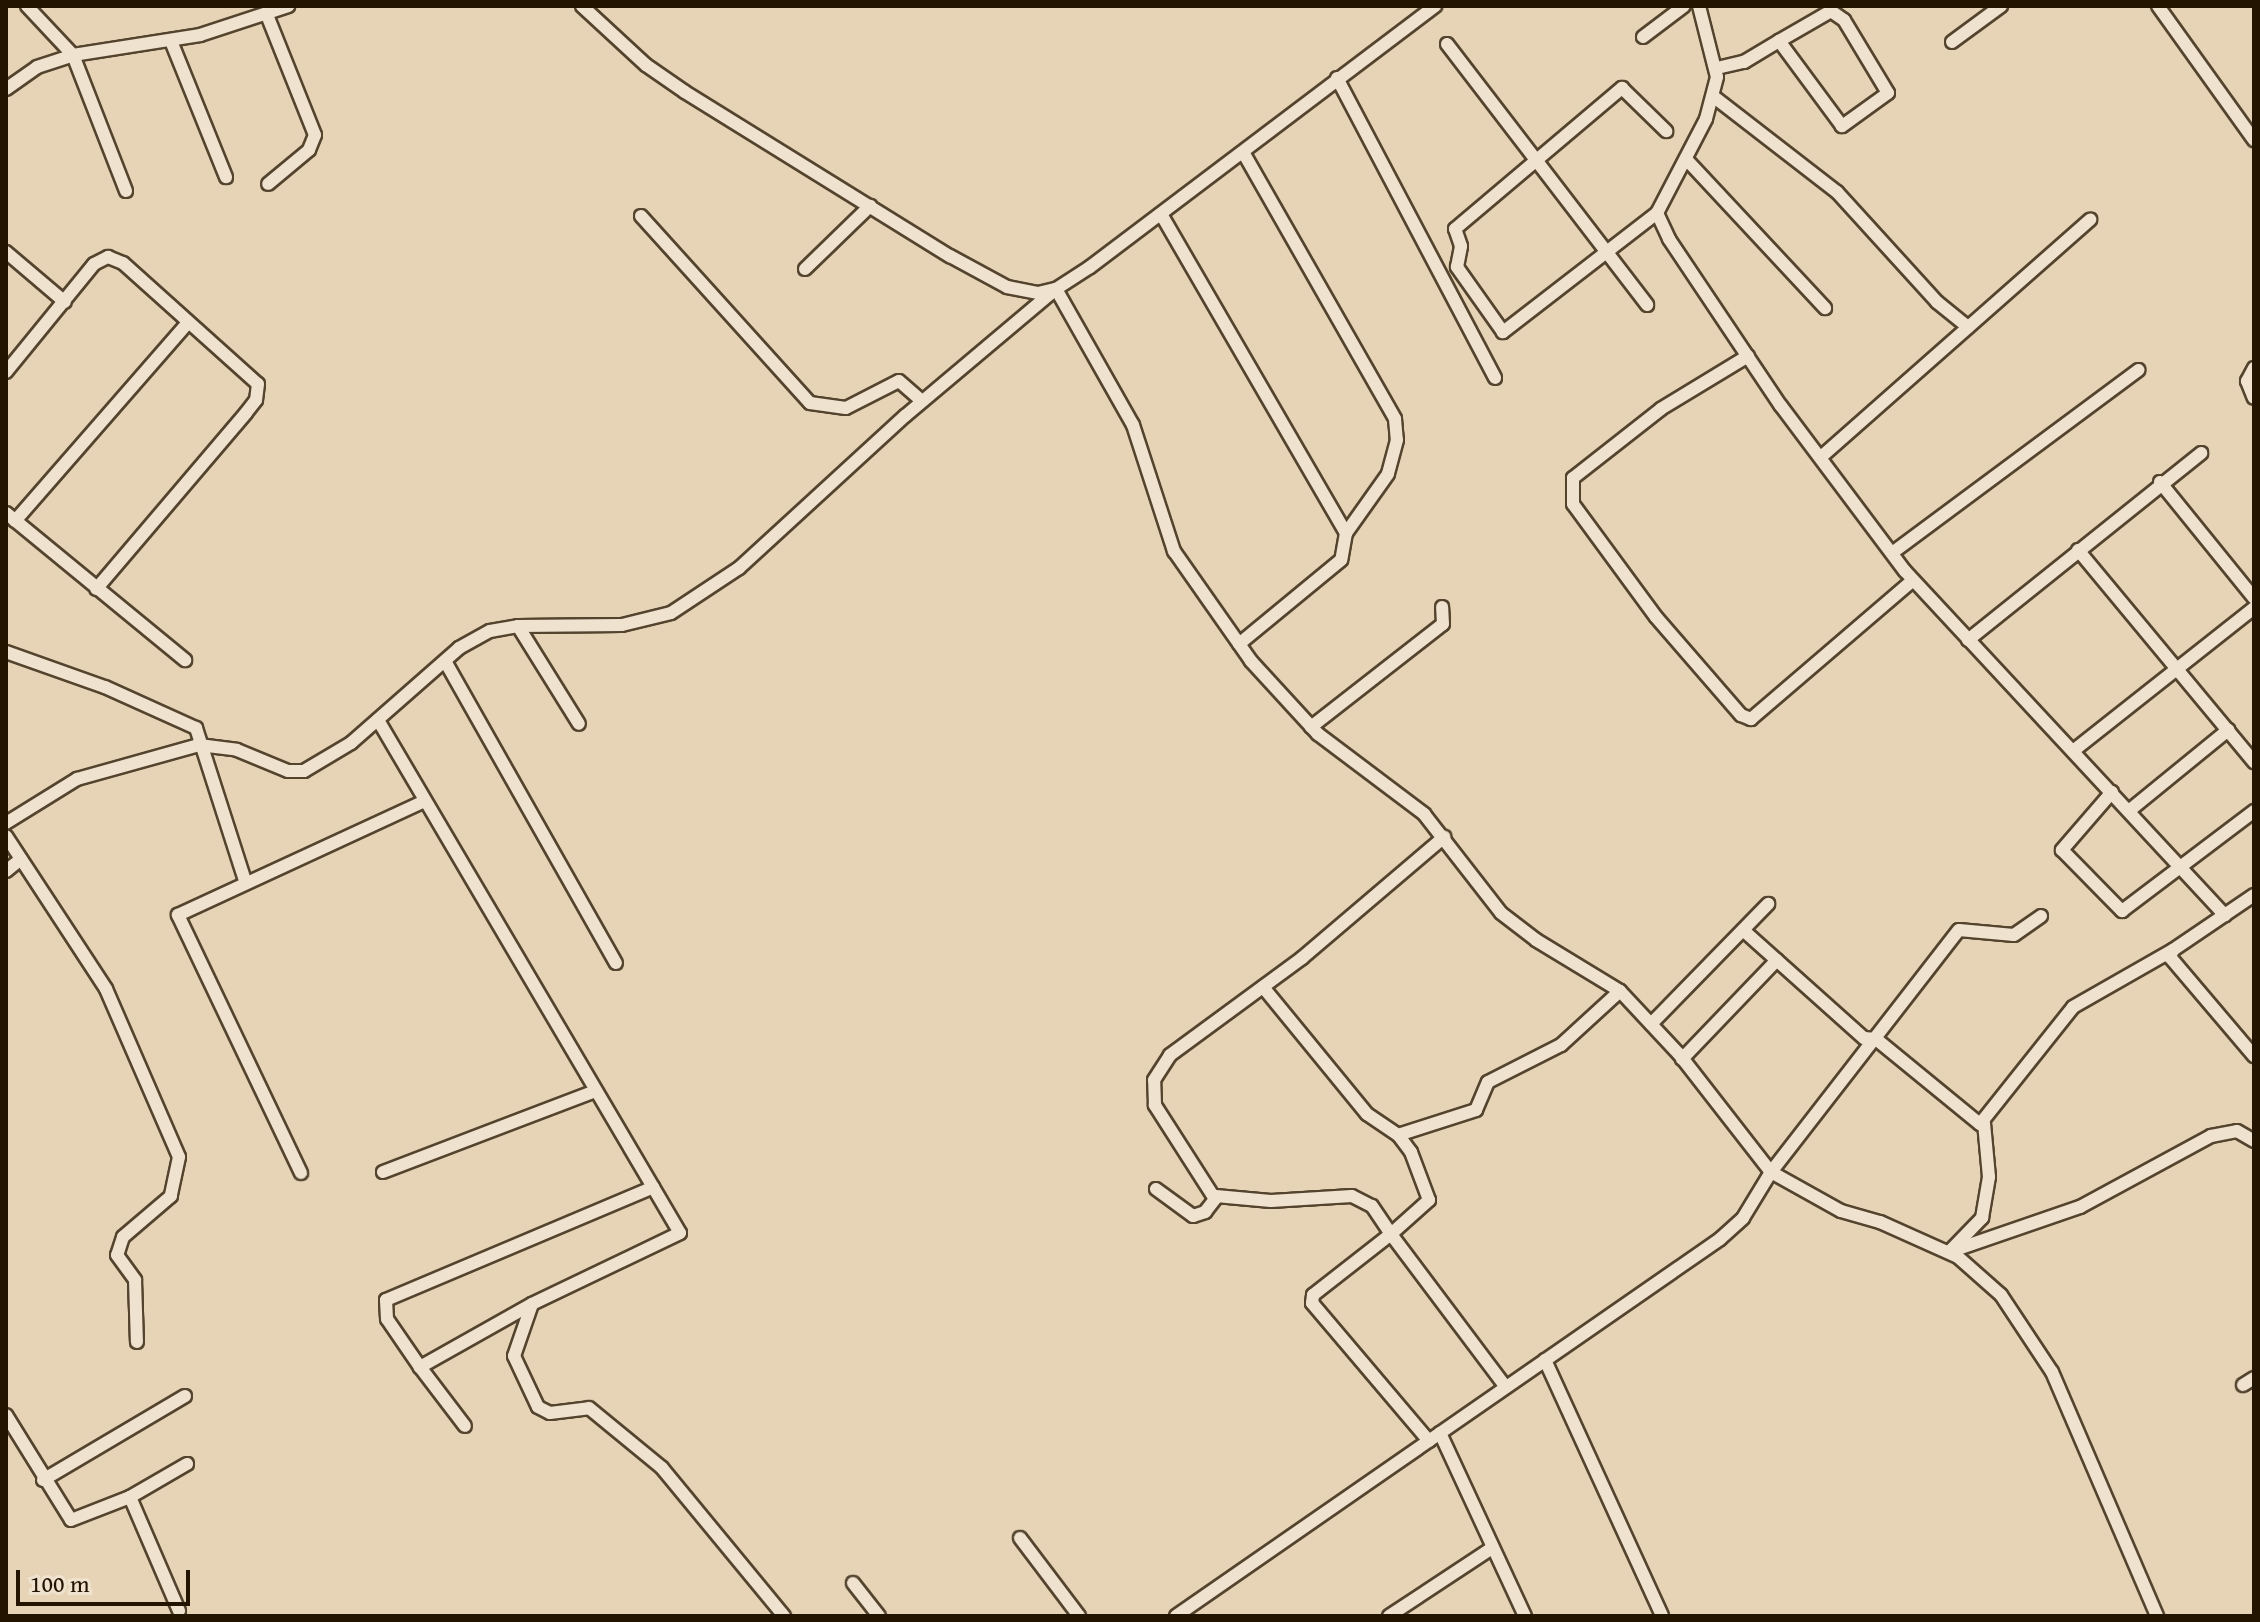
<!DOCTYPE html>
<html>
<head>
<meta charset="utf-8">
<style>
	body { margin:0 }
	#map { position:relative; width:2260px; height:1622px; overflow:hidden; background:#e7d4b6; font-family:"Gentium Book Plus",serif }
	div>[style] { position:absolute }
	.roads { filter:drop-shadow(2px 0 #54442e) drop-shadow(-2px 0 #54442e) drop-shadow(0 2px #54442e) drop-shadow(0 -2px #54442e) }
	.minor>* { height:12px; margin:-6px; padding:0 6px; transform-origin:6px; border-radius:6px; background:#efe3d0 }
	span { translate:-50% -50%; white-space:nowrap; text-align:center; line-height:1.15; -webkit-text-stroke:8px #efe3d0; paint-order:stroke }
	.frame { position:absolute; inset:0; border:8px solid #231400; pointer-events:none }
	.scale { position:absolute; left:16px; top:1570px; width:174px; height:36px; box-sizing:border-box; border:4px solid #231400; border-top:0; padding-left:10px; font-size:24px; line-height:28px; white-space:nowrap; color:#231400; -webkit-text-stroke:6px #efe3d0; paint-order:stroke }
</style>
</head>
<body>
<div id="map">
	<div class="roads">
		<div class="minor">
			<i style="left:27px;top:6px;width:67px;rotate:46.8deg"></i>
			<i style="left:73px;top:55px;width:129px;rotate:-8.9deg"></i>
			<i style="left:200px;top:35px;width:93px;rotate:-18.2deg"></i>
			<i style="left:582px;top:6px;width:87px;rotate:42.7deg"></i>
			<i style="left:646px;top:65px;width:47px;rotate:34.7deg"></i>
			<i style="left:685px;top:92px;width:312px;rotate:31.8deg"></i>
			<i style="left:950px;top:256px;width:65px;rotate:28.5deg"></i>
			<i style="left:1007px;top:287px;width:32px;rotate:11deg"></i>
			<i style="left:1038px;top:293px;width:18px;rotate:-13deg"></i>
			<i style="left:1056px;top:289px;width:40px;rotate:-32.9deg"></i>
			<i style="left:1090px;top:267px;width:433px;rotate:-37.1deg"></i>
			<i style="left:1699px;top:6px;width:73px;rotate:75.8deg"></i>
			<i style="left:1717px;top:77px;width:43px;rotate:104.7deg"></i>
			<i style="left:1706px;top:119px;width:106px;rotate:117.5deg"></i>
			<i style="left:1657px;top:213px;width:29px;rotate:65deg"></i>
			<i style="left:1669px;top:239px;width:201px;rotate:56.2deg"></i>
			<i style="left:1781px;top:406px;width:206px;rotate:53.1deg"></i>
			<i style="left:1905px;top:571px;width:470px;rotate:47.1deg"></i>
			<i style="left:2158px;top:6px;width:165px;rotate:54.4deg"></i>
			<i style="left:267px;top:15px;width:129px;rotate:68.2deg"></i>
			<i style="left:315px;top:135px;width:16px;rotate:112deg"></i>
			<i style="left:309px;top:150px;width:53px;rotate:140.3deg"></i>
			<i style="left:1643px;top:37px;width:51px;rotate:-37.1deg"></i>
			<i style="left:171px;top:41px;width:147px;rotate:68deg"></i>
			<i style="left:1952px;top:42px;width:61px;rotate:-36.3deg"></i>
			<i style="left:1447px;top:44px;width:329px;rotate:52.5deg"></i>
			<i style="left:1717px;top:68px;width:28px;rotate:-13deg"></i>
			<i style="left:1744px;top:62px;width:41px;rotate:-31deg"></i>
			<i style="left:1779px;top:41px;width:60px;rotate:-30deg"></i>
			<i style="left:1831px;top:11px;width:16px;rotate:35deg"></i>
			<i style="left:1844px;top:20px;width:85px;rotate:58.9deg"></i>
			<i style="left:1888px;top:93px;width:57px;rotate:144.3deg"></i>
			<i style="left:1842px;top:126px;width:106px;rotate:-126.5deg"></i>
			<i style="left:1337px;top:78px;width:339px;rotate:62.2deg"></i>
			<i style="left:6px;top:89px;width:38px;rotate:-35deg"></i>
			<i style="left:37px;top:67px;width:38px;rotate:-18deg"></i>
			<i style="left:73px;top:55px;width:146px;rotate:68.7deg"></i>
			<i style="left:1714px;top:97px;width:155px;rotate:37.7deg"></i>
			<i style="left:1837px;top:192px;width:149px;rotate:47.7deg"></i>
			<i style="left:1937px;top:302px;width:40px;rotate:39deg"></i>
			<i style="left:1243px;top:152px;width:307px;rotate:60.3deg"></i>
			<i style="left:1395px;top:419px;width:21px;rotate:85deg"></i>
			<i style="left:1397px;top:440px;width:35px;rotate:105deg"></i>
			<i style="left:1388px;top:474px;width:72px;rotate:125.4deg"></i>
			<i style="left:1686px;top:159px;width:204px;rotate:47deg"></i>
			<i style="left:1657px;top:213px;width:195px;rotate:142.3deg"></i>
			<i style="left:1503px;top:332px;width:80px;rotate:-125.3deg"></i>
			<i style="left:1457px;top:267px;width:21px;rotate:-79deg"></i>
			<i style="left:1461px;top:246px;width:18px;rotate:-109deg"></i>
			<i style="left:1455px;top:229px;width:219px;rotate:-40.2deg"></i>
			<i style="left:1622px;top:88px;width:62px;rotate:44.3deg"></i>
			<i style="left:1161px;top:214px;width:369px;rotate:59.9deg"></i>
			<i style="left:1346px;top:533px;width:27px;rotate:100deg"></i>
			<i style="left:1341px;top:560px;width:132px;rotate:140.5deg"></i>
			<i style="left:641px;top:216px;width:252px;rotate:47.9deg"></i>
			<i style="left:810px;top:403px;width:36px;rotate:8deg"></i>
			<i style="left:846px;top:408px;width:59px;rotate:-27deg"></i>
			<i style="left:899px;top:381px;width:30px;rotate:41deg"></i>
			<i style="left:6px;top:252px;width:77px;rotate:40.3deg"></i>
			<i style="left:805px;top:269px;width:91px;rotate:-44.1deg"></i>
			<i style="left:1748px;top:356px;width:102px;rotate:148.7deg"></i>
			<i style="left:1661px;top:409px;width:112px;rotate:141.9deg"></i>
			<i style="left:1573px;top:478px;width:26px;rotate:90deg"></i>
			<i style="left:1573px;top:504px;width:140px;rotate:53.7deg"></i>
			<i style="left:1656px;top:617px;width:130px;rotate:49.1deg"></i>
			<i style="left:1741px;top:715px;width:11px;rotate:22deg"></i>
			<i style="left:1751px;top:719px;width:213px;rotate:-40.6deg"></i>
			<i style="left:2254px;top:368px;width:15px;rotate:118deg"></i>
			<i style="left:2247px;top:381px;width:18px;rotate:68deg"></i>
			<i style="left:6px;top:372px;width:139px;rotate:-50.8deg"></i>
			<i style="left:94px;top:264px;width:16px;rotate:-27deg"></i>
			<i style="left:108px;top:257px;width:16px;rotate:22deg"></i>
			<i style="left:123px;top:263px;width:181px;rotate:41.9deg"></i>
			<i style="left:258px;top:384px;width:16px;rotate:97deg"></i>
			<i style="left:256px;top:400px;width:16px;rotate:128deg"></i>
			<i style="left:246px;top:413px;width:231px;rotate:130.4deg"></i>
			<i style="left:1821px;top:457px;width:359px;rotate:-41.4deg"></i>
			<i style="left:2160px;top:482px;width:149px;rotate:51deg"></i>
			<i style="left:6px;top:513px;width:232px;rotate:39.4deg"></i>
			<i style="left:15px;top:521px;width:263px;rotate:-48.9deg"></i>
			<i style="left:2078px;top:550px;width:276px;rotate:50.3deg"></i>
			<i style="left:1892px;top:553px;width:307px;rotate:-36.6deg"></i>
			<i style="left:518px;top:626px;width:115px;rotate:58.1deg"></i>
			<i style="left:1968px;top:640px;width:299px;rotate:-38.7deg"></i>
			<i style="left:6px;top:652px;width:105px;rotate:19.5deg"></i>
			<i style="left:105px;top:687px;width:100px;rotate:24.3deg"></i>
			<i style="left:196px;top:728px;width:161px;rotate:72.2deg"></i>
			<i style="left:445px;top:661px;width:347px;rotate:60.5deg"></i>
			<i style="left:378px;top:720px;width:595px;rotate:59.51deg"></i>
			<i style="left:680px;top:1233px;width:164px;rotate:154.4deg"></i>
			<i style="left:532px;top:1304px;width:129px;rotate:150.6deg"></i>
			<i style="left:420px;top:1367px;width:74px;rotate:52.7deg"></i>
			<i style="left:1311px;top:727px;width:167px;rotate:-38deg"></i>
			<i style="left:1443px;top:624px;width:17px;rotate:-93deg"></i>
			<i style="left:2073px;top:751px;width:231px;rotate:-38.3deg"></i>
			<i style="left:2112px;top:792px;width:77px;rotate:130.8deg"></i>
			<i style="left:2062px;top:850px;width:86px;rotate:45.5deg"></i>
			<i style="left:2122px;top:911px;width:166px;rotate:-37.1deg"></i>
			<i style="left:2130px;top:810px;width:127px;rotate:-39.2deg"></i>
			<i style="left:6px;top:823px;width:84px;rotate:-31.8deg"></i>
			<i style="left:77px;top:779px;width:127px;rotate:-15.6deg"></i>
			<i style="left:199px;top:745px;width:38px;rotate:7deg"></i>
			<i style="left:237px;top:750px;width:55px;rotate:22.4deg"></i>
			<i style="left:288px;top:771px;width:16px"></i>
			<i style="left:304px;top:771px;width:55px;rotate:-30.8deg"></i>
			<i style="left:351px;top:743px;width:144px;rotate:-41.3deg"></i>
			<i style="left:459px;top:648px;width:35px;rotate:-29deg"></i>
			<i style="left:490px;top:631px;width:28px;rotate:-10deg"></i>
			<i style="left:518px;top:626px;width:104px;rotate:-0.6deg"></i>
			<i style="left:622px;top:625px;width:50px;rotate:-13.8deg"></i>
			<i style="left:671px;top:613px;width:82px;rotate:-33.5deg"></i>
			<i style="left:739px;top:568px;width:225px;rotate:-42.5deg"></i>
			<i style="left:905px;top:416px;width:197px;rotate:-40.1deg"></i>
			<i style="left:1056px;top:289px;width:156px;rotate:60.5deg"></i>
			<i style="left:1133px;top:425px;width:133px;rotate:72deg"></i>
			<i style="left:1174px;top:551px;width:134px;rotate:55deg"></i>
			<i style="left:1251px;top:661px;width:99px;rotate:47.5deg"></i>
			<i style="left:1318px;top:734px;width:133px;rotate:37deg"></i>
			<i style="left:1424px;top:814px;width:125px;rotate:52.1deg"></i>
			<i style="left:1501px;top:913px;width:44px;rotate:37.6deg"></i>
			<i style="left:1536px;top:940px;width:98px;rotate:31.3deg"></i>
			<i style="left:1620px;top:991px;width:86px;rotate:46.9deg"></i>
			<i style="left:1679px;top:1054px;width:150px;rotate:52.1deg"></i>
			<i style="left:1771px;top:1172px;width:306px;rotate:-52.2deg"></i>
			<i style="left:1959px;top:930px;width:55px;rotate:5.2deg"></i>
			<i style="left:2014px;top:935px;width:33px;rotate:-35deg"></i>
			<i style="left:6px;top:836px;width:183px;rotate:56.8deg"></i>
			<i style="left:106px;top:989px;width:183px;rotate:66.5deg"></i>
			<i style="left:179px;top:1157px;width:40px;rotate:102deg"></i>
			<i style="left:171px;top:1196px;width:63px;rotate:139.5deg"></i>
			<i style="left:123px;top:1237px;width:19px;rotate:108deg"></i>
			<i style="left:117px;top:1255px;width:31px;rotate:54deg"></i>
			<i style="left:135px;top:1280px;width:62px;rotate:88.2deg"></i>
			<i style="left:6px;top:871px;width:19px;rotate:-39deg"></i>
			<i style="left:2254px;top:895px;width:98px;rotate:145.8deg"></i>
			<i style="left:2173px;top:950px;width:8px;rotate:113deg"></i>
			<i style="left:2170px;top:957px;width:130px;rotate:49.7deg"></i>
			<i style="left:1743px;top:930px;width:162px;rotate:41.8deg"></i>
			<i style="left:1864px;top:1038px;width:12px;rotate:5deg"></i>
			<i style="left:1876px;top:1039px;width:134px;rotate:39.3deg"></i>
			<i style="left:1980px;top:1124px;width:149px;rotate:-51.5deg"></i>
			<i style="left:2073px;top:1007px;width:115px;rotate:-29.7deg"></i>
			<i style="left:1263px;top:987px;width:164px;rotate:50.7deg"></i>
			<i style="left:1367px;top:1114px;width:37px;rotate:34deg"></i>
			<i style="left:1651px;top:1024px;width:168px;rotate:-45.7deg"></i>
			<i style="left:1682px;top:1059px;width:137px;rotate:-46.2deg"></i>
			<i style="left:383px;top:1172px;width:227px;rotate:-20.9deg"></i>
			<i style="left:301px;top:1173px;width:286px;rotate:-115.5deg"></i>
			<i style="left:178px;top:915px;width:272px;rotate:-24.8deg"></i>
			<i style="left:1156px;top:1189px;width:46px;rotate:36.1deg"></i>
			<i style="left:1193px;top:1216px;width:13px;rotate:-18deg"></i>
			<i style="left:1205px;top:1212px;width:16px;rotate:-52deg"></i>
			<i style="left:1215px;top:1199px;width:112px;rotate:-122.6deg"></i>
			<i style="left:1155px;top:1105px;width:25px;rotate:-92deg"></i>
			<i style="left:1154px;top:1080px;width:30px;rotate:-57deg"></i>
			<i style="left:1170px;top:1055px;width:164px;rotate:-36.3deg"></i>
			<i style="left:1302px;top:958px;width:187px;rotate:-40.4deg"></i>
			<i style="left:1216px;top:1196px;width:55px;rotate:5.2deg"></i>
			<i style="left:1271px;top:1201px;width:81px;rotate:-3.5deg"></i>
			<i style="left:1352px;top:1196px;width:22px;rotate:27deg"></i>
			<i style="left:1372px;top:1206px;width:34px;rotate:56deg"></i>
			<i style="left:1391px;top:1234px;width:99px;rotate:142deg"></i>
			<i style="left:1313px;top:1295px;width:8px;rotate:97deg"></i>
			<i style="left:1312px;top:1303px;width:181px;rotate:49.7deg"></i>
			<i style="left:1951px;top:1250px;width:45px;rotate:-45.9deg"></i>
			<i style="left:1982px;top:1218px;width:42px;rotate:-80.3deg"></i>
			<i style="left:1989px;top:1177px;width:54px;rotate:-95.3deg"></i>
			<i style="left:1949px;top:1252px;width:139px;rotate:-19deg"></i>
			<i style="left:2080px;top:1207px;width:149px;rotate:-28.5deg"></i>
			<i style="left:2211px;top:1136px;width:26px;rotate:-11deg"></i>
			<i style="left:2237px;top:1131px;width:20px;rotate:30deg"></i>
			<i style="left:532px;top:1304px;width:55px;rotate:109.1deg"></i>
			<i style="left:514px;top:1356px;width:56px;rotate:64.8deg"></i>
			<i style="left:538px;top:1407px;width:13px;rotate:27deg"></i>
			<i style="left:550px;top:1413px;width:39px;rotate:-7deg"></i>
			<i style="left:589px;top:1408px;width:94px;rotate:39.4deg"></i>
			<i style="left:662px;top:1468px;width:192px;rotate:50.5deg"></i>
			<i style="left:1545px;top:1360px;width:281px;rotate:65.4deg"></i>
			<i style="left:420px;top:1367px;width:58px;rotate:-124.5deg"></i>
			<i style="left:387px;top:1319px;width:19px;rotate:-93deg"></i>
			<i style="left:386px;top:1300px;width:290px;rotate:-22.9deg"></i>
			<i style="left:2243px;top:1385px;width:13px;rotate:-32deg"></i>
			<i style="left:1505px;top:1386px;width:190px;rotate:-126.9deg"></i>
			<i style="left:1391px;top:1234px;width:51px;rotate:-41.8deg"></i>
			<i style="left:1429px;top:1200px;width:51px;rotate:-110.6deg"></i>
			<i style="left:1411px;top:1152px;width:21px;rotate:-127deg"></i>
			<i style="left:1398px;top:1135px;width:82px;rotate:-17.8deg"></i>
			<i style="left:1476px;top:1110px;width:30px;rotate:-67deg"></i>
			<i style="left:1488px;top:1082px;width:82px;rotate:-26.9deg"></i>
			<i style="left:1561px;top:1045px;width:80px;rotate:-42.5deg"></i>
			<i style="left:6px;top:1415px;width:123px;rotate:58.2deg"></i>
			<i style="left:71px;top:1520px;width:63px;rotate:-21.3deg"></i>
			<i style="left:130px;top:1497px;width:66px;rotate:-30.1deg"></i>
			<i style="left:1440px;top:1433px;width:202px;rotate:65.1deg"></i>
			<i style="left:43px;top:1480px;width:165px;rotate:-30.6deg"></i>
			<i style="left:130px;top:1497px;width:124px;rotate:66.7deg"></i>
			<i style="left:1020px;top:1538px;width:98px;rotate:52.9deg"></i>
			<i style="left:853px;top:1583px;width:42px;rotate:51.8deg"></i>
			<i style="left:1176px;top:1616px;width:662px;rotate:-34.72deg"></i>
			<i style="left:1720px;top:1239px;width:31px;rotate:-42deg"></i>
			<i style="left:1743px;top:1218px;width:54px;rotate:-58.7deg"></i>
			<i style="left:1771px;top:1172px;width:80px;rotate:29.1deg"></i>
			<i style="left:1841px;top:1211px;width:41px;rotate:15.8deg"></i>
			<i style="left:1880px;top:1222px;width:85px;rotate:24.2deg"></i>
			<i style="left:1958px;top:1257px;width:57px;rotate:41.5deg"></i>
			<i style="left:2001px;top:1295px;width:92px;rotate:56.5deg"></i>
			<i style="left:2052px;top:1372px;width:266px;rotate:66.7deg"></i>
			<i style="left:1389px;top:1616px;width:123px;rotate:-33.4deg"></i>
		</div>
	</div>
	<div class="frame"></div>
	<div class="scale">100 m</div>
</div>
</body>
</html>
